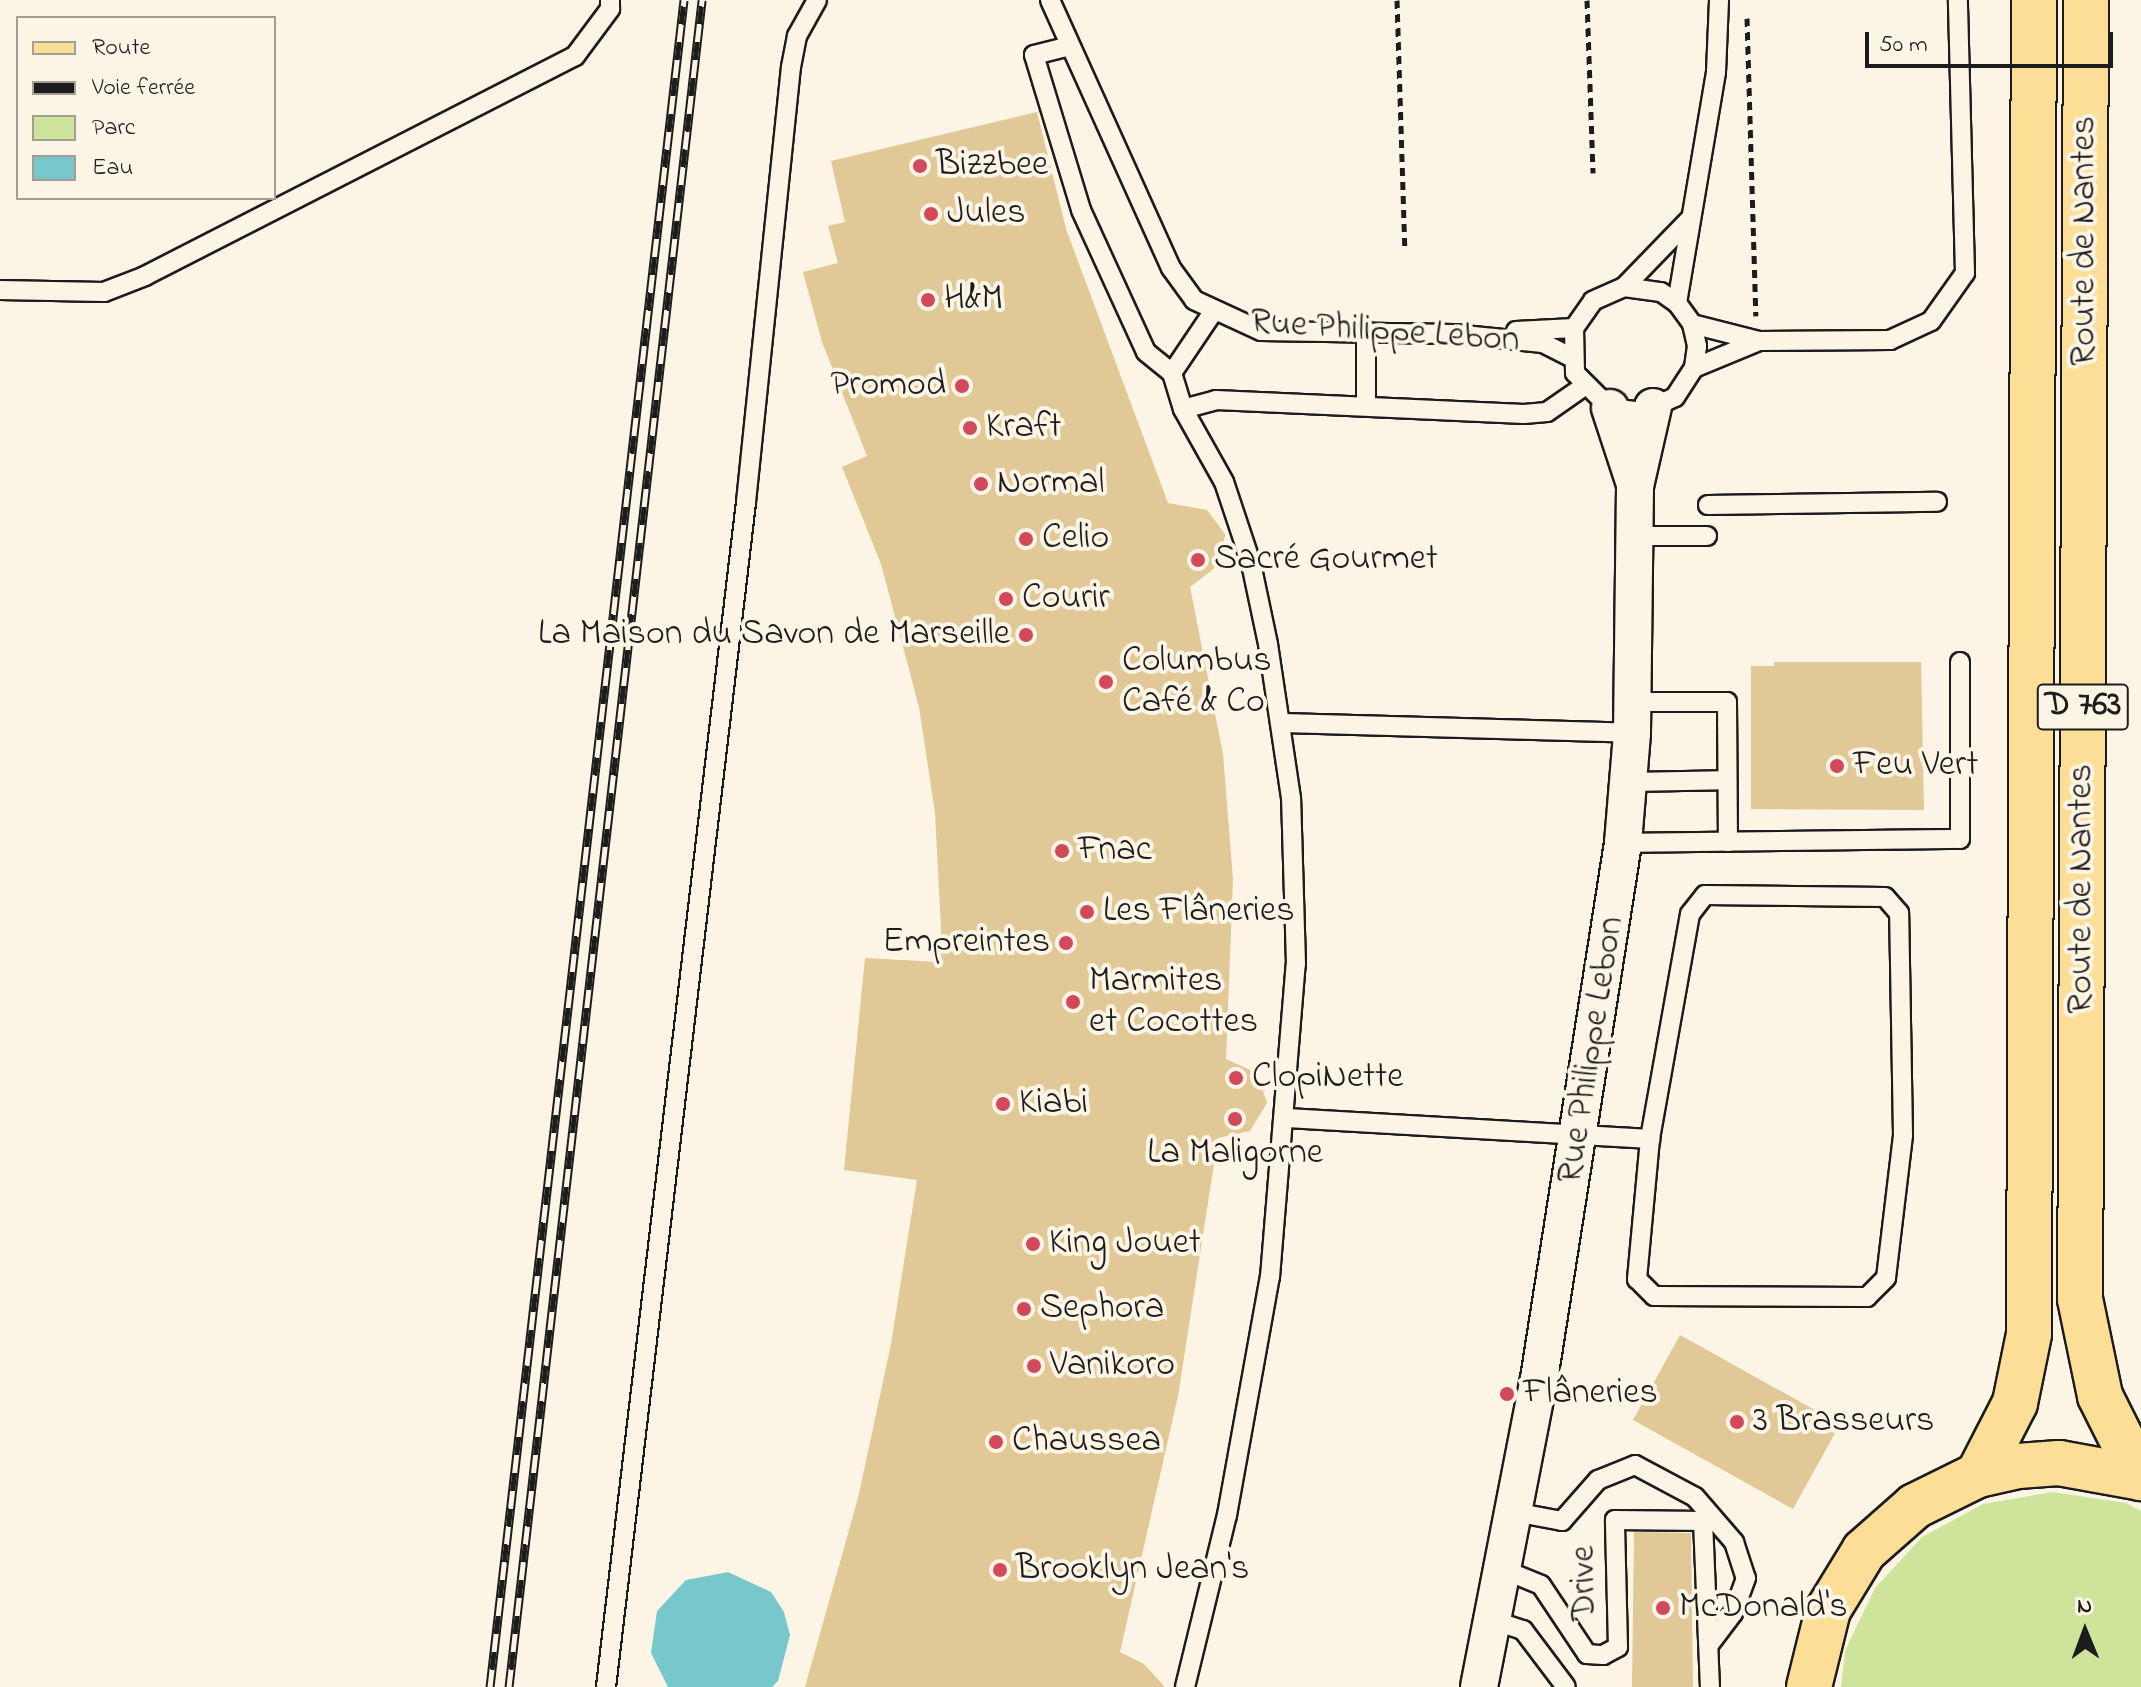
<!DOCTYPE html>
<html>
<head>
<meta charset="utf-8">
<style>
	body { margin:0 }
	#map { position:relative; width:2141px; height:1687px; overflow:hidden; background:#fcf5e5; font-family:"Indie Flower",sans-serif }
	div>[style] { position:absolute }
	.green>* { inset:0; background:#cee49a }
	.water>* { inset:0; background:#77c8cd }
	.building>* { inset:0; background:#e0c897 }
	.path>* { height:5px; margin-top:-2.5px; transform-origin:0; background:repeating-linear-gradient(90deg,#1c1c1c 0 8px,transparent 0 14px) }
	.roads { filter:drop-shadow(2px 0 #1c1c1c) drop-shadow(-2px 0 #1c1c1c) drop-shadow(0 2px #1c1c1c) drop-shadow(0 -2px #1c1c1c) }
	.service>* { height:18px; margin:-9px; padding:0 9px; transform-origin:9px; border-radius:9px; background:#fcf5e5 }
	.minor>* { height:36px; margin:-18px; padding:0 18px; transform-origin:18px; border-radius:18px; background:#fcf5e5 }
	.primary>* { height:44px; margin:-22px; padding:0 22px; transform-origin:22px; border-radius:22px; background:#fdde96 }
	.trunk>* { height:44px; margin:-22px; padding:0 22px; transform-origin:22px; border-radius:22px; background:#fdde96 }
	.rail>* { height:9px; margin-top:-4.5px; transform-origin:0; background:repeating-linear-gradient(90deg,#fcf5e5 0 18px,#1c1c1c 0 36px); box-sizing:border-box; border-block:2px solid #1c1c1c }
	.dots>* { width:22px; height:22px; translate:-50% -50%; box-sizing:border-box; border:4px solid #fcf5e5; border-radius:50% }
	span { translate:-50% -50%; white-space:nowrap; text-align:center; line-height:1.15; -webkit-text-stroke:8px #fcf5e5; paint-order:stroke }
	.shield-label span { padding:2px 6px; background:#fcf5e5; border:2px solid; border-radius:6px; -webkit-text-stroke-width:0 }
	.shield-label { font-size:34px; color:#1c1c1c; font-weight:700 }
	.poi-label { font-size:36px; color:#1c1c1c }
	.left { translate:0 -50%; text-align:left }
	.right { translate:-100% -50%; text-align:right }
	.street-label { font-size:36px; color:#1c1c1c }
	.legend { position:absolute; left:16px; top:16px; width:260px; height:184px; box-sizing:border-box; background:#fcf5e5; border:2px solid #a29e95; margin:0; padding:10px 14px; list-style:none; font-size:24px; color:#1c1c1c }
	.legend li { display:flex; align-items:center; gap:16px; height:40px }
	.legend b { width:40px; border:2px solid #a29e95 }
	.north { position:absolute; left:2045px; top:1591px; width:80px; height:80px; -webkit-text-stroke:6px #fcf5e5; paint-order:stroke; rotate:359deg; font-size:22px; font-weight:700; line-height:32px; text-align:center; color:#1c1c1c }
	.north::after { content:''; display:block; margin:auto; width:28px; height:36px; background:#1c1c1c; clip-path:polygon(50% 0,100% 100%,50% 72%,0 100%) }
	.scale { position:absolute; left:1865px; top:32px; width:248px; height:36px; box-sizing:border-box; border:4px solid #1c1c1c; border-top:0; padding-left:10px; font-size:24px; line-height:28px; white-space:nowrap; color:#1c1c1c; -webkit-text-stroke:6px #fcf5e5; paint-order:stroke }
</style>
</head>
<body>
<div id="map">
	<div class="green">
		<i style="clip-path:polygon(2052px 1492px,2126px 1503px,2141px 1511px,2141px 1687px,1841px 1687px,1845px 1651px,1875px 1588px,1922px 1537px,1983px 1504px)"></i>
	</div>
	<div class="water">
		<i style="clip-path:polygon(728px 1572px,771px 1592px,784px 1612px,790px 1635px,778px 1681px,772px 1687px,668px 1687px,651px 1653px,657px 1611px,686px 1580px)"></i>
	</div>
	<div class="building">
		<i style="clip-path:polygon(1037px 112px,1066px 229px,1168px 503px,1207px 510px,1225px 534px,1221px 563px,1190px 587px,1223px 754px,1233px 879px,1226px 1059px,1257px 1073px,1267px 1103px,1250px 1131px,1218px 1138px,1178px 1396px,1120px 1652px,1144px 1664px,1165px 1687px,805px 1687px,858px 1498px,891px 1344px,917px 1180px,844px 1170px,865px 958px,939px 962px,941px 928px,935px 813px,919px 707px,881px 564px,842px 467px,867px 456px,822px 342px,803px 272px,838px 263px,828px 226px,845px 222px,831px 161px)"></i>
		<i style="clip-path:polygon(1774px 662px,1921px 662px,1924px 810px,1751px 809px,1751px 666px,1774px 666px)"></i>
		<i style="clip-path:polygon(1680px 1335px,1840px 1424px,1793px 1509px,1633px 1420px)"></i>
		<i style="clip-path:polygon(1634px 1532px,1691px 1533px,1693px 1687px,1632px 1687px)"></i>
	</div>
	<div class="path">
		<i style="left:1397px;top:0;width:249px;rotate:88.2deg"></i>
		<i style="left:1587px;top:0;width:173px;rotate:88deg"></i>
		<i style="left:1747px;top:18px;width:298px;rotate:88.3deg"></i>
	</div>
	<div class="roads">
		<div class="service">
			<i style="left:1050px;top:0;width:294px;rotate:65.7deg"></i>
			<i style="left:1171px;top:268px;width:39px;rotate:54deg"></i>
			<i style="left:1194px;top:300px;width:74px;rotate:24.8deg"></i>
			<i style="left:1261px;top:331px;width:193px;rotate:0.9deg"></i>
			<i style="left:1454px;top:334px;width:89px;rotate:5.8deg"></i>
			<i style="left:1543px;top:343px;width:31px;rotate:27deg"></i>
			<i style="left:1070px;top:46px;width:37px;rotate:166deg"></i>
			<i style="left:1034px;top:55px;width:162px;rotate:73.1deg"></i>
			<i style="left:1081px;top:210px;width:156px;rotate:65.4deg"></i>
			<i style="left:1146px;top:352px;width:33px;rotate:39deg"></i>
			<i style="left:1689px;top:220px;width:93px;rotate:134.1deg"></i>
			<i style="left:1624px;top:287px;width:34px;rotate:156deg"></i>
			<i style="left:1593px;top:301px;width:33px;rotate:125deg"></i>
			<i style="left:1574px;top:328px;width:45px;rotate:88.7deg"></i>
			<i style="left:1575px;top:373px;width:49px;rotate:45deg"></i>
			<i style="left:1610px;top:408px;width:33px;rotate:7deg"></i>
			<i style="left:1643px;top:412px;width:35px;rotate:-25deg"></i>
			<i style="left:1675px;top:397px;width:35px;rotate:-57deg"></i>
			<i style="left:1694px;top:368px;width:70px;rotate:-22.6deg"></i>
			<i style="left:1759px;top:341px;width:131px;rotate:-0.4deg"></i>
			<i style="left:1890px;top:340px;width:45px;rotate:-24.9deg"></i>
			<i style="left:1931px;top:321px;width:59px;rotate:-54.7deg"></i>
			<i style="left:1965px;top:273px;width:273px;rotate:-91.5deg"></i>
			<i style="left:1624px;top:287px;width:37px;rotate:8deg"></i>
			<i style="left:1661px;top:292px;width:19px;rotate:35deg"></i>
			<i style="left:1677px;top:303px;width:26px;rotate:54deg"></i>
			<i style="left:1692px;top:324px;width:23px;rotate:77deg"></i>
			<i style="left:1697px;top:346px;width:22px;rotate:98deg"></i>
			<i style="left:0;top:290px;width:104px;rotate:1.1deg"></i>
			<i style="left:104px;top:292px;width:44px;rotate:-21.3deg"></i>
			<i style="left:145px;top:276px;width:483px;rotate:-27.1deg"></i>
			<i style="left:575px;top:56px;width:59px;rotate:-53.3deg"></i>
			<i style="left:610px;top:9px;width:9px;rotate:-90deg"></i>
			<i style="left:1677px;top:303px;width:234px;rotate:-80.4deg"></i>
			<i style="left:1716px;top:72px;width:72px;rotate:-87.6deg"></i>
			<i style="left:1692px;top:324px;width:69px;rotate:14.2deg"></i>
			<i style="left:1366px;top:331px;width:73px;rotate:90deg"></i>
			<i style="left:1516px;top:331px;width:58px;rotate:-3deg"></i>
			<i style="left:1183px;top:409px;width:38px;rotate:-107deg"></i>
			<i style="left:1172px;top:373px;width:73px;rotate:-56.1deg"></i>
			<i style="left:1708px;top:505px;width:229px;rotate:-0.8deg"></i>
			<i style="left:1634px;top:536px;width:73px"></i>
			<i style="left:1633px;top:702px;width:94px"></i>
			<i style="left:1727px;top:702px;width:140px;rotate:89.6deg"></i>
			<i style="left:1283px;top:723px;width:349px;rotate:1.6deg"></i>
			<i style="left:1627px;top:782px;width:100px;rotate:-1.1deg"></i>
			<i style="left:1623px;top:843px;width:337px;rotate:-0.7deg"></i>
			<i style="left:1960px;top:839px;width:177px;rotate:-90deg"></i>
			<i style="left:1287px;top:1118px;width:364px;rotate:3.3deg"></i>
			<i style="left:1650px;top:1139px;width:141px;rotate:95.3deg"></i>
			<i style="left:1637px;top:1279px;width:24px;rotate:45deg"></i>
			<i style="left:1654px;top:1296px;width:213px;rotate:0.3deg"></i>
			<i style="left:1867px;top:1297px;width:27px;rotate:-45deg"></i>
			<i style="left:1886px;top:1278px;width:144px;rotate:-83.2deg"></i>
			<i style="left:1903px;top:1135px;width:222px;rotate:-91deg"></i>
			<i style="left:1899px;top:913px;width:21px;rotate:-131deg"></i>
			<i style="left:1885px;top:897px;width:180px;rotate:-179.4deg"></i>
			<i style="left:1705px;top:895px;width:24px;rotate:128deg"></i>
			<i style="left:1690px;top:914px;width:229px;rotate:100.1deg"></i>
			<i style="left:1514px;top:1512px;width:49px;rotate:10.6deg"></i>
			<i style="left:1562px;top:1521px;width:55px;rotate:-48.7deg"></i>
			<i style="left:1598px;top:1480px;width:40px;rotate:-22deg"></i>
			<i style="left:1635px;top:1465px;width:68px;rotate:28.1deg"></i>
			<i style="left:1695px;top:1497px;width:60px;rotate:49.1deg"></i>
			<i style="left:1734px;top:1542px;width:38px;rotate:72deg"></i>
			<i style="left:1746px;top:1578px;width:37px;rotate:110deg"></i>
			<i style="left:1733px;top:1613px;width:39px;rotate:127deg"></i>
			<i style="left:1502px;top:1569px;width:42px;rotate:22.3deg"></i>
			<i style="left:1541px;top:1585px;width:83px;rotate:56.3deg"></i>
			<i style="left:1587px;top:1654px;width:16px;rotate:4deg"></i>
			<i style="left:1603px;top:1655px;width:17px;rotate:-28deg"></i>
			<i style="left:1618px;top:1647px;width:127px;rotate:-91.4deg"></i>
			<i style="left:1615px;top:1520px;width:88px;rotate:0.7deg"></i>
			<i style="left:1703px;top:1521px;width:166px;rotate:87.6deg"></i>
			<i style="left:1492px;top:1620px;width:33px;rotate:18deg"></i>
			<i style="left:1523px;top:1630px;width:71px;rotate:53deg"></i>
			<i style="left:606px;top:1687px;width:1193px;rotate:-83.26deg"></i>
			<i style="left:746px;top:502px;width:437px;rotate:-84.1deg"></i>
			<i style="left:791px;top:67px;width:32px;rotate:-79deg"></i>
			<i style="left:797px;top:36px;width:41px;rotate:-60.9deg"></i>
			<i style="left:1185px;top:1687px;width:177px;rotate:-76.3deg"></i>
			<i style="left:1227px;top:1515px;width:242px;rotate:-79.8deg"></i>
			<i style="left:1270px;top:1277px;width:314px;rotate:-85.3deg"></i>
			<i style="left:1296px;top:964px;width:166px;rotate:-91.7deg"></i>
			<i style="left:1291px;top:798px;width:156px;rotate:-98.5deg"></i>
			<i style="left:1268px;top:644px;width:83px;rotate:-101.9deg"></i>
			<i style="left:1251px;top:563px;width:85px;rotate:-108.4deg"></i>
			<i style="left:1224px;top:482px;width:84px;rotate:-119.3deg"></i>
			<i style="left:1183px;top:409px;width:34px;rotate:-15deg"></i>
			<i style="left:1216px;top:400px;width:308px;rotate:2.6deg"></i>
			<i style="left:1524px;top:414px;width:23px;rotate:-5deg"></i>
			<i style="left:1547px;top:412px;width:44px;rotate:-34.8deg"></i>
		</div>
		<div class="minor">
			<i style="left:1610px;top:408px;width:80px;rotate:71.8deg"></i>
			<i style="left:1479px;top:1687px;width:314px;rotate:-79deg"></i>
			<i style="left:1539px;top:1379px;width:543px;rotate:-81.09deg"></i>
			<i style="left:1623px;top:843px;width:110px;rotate:-85.3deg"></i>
			<i style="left:1632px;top:733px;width:247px;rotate:-89.3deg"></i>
			<i style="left:1635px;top:486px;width:81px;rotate:-77.2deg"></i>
		</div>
		<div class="primary">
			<i style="left:1809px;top:1687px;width:79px;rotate:-76.1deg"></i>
			<i style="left:1828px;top:1610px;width:69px;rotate:-58.6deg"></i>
			<i style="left:1864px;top:1551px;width:68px;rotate:-41.4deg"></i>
			<i style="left:1915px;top:1506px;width:70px;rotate:-26.2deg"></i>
			<i style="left:1978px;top:1475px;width:41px;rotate:-12.7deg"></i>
			<i style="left:2018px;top:1466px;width:41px;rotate:-4.2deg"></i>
			<i style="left:2059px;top:1463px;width:83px;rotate:10.4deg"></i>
		</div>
		<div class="trunk">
			<i style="left:2086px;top:0;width:1299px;rotate:90.26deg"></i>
			<i style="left:2080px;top:1299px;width:99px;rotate:78.3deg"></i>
			<i style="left:2100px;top:1396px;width:92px;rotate:63.4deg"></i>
			<i style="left:1978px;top:1475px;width:81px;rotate:-62.8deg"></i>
			<i style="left:2015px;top:1403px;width:70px;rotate:-78.5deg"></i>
			<i style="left:2029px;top:1334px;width:1334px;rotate:-89.79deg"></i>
		</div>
	</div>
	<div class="rail">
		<i style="left:490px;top:1687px;width:1698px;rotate:-83.44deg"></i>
		<i style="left:509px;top:1687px;width:1698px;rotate:-83.47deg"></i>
	</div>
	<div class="dots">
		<i style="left:920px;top:166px;background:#d1495b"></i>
		<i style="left:931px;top:214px;background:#d1495b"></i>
		<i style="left:928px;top:300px;background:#d1495b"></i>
		<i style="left:962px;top:386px;background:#d1495b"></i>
		<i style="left:970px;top:428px;background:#d1495b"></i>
		<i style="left:981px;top:484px;background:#d1495b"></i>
		<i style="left:1026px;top:539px;background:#d1495b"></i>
		<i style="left:1198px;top:560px;background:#d1495b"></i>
		<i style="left:1006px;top:599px;background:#d1495b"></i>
		<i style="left:1026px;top:635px;background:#d1495b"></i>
		<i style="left:1106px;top:682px;background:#d1495b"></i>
		<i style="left:1837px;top:766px;background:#d1495b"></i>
		<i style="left:1062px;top:851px;background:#d1495b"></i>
		<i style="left:1087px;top:912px;background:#d1495b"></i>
		<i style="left:1066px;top:943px;background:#d1495b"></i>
		<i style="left:1073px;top:1002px;background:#d1495b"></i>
		<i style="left:1236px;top:1078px;background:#d1495b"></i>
		<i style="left:1003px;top:1104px;background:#d1495b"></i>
		<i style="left:1235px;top:1119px;background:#d1495b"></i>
		<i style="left:1033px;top:1244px;background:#d1495b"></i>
		<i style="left:1024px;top:1309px;background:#d1495b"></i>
		<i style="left:1034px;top:1366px;background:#d1495b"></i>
		<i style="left:1507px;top:1394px;background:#d1495b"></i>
		<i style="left:1737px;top:1422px;background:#d1495b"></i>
		<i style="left:996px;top:1442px;background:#d1495b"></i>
		<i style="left:1000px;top:1570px;background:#d1495b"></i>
		<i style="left:1663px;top:1608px;background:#d1495b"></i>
	</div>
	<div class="shield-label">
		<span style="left:2083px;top:707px">D 763</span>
	</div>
	<div class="poi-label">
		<span class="left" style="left:936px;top:166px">Bizzbee</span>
		<span class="left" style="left:947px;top:214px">Jules</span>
		<span class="left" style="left:944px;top:300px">H&amp;M</span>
		<span class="right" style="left:946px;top:386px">Promod</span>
		<span class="left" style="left:986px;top:428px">Kraft</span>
		<span class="left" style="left:997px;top:484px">Normal</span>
		<span class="left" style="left:1042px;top:539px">Celio</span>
		<span class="left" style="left:1214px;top:560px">Sacré Gourmet</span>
		<span class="left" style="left:1022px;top:599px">Courir</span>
		<span class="right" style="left:1010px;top:635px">La Maison du Savon de Marseille</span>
		<span class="left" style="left:1122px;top:682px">Columbus<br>Café &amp; Co</span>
		<span class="left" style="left:1853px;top:766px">Feu Vert</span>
		<span class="left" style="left:1078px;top:851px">Fnac</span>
		<span class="left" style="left:1103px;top:912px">Les Flâneries</span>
		<span class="right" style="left:1050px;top:943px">Empreintes</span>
		<span class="left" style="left:1089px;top:1002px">Marmites<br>et Cocottes</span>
		<span class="left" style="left:1252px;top:1078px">ClopiNette</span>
		<span class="left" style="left:1019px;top:1104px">Kiabi</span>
		<span style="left:1235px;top:1154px">La Maligorne</span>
		<span class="left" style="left:1049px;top:1244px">King Jouet</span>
		<span class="left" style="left:1040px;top:1309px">Sephora</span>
		<span class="left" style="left:1050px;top:1366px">Vanikoro</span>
		<span class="left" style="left:1523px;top:1394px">Flâneries</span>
		<span class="left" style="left:1753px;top:1422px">3 Brasseurs</span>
		<span class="left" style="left:1012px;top:1442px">Chaussea</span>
		<span class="left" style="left:1016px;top:1570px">Brooklyn Jean's</span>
		<span class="left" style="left:1679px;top:1608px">McDonald's</span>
	</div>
	<div class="street-label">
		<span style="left:2085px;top:241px;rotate:-90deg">Route de Nantes</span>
		<span style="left:1385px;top:332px;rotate:4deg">Rue Philippe Lebon</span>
		<span style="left:2082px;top:889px;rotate:-90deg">Route de Nantes</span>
		<span style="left:1592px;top:1050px;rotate:-81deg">Rue Philippe Lebon</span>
		<span style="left:1585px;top:1583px;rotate:-91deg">Drive</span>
	</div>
	<ul class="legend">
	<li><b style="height:10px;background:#fdde96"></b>Route</li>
	<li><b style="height:10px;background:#1c1c1c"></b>Voie ferrée</li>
	<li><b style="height:22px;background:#cee49a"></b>Parc</li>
	<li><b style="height:22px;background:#77c8cd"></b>Eau</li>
	</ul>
	<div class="north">N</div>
	<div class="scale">50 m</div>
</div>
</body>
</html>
